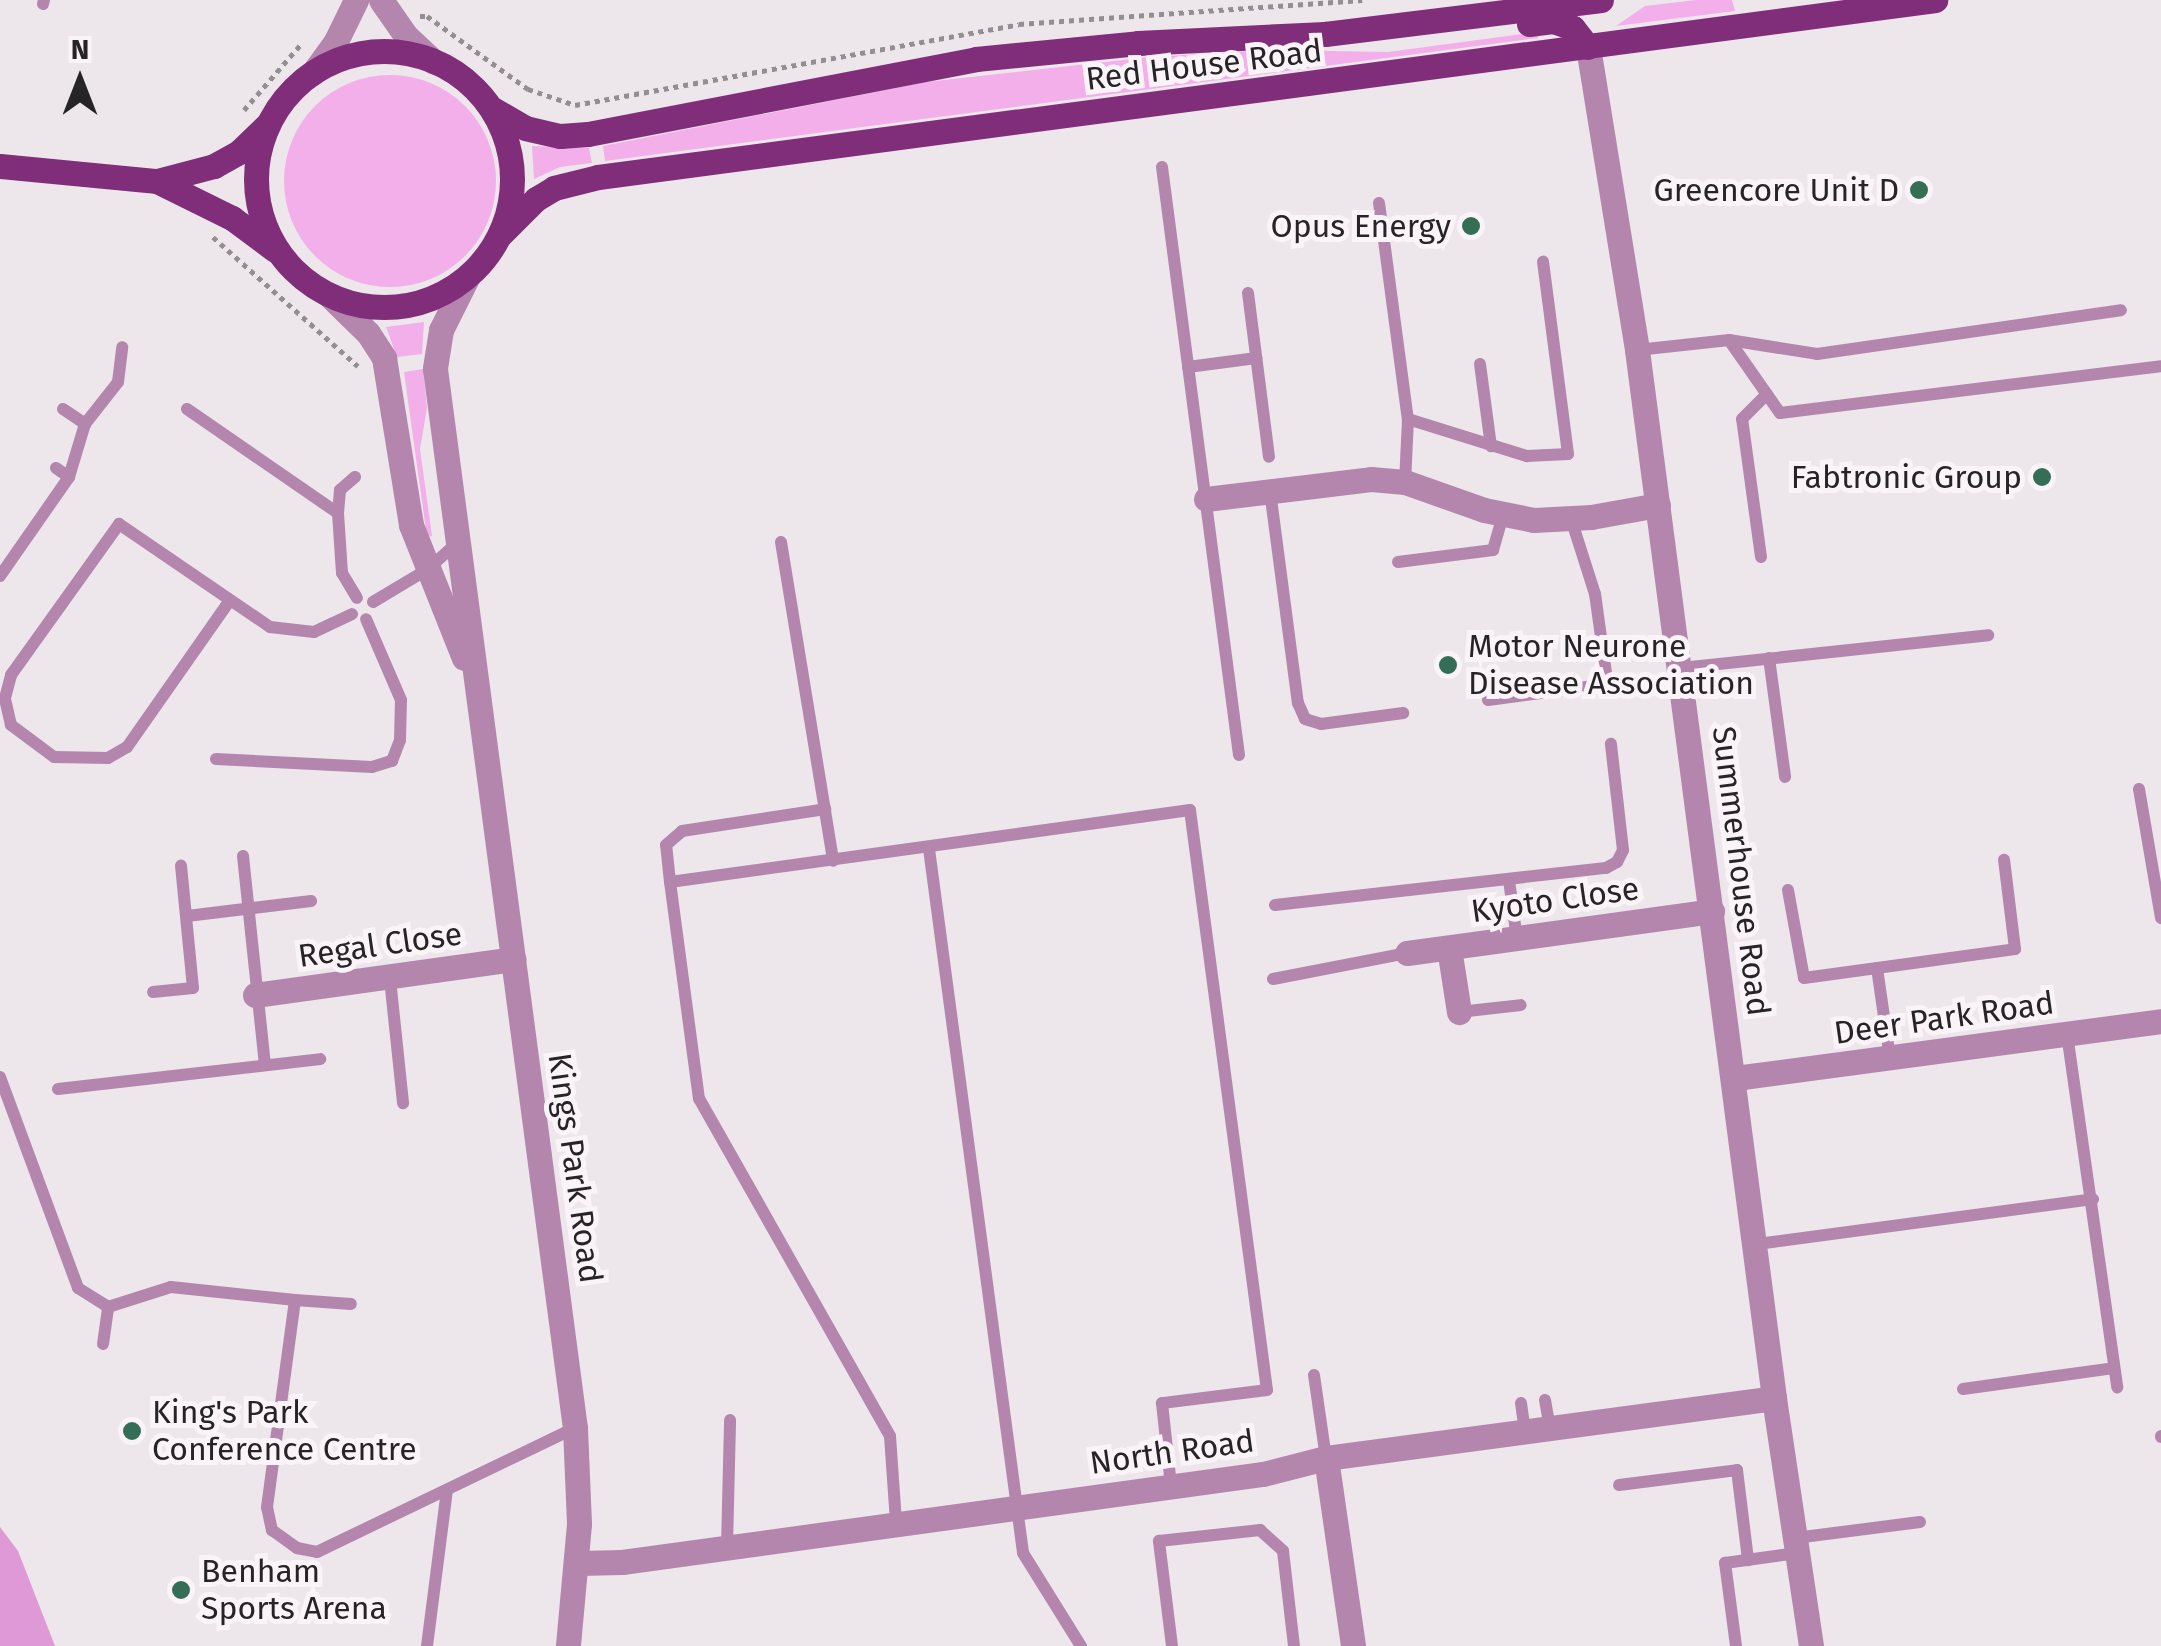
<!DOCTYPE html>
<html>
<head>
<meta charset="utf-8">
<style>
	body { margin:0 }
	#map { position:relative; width:2161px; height:1646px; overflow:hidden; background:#ede7ec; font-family:"Fira Sans",sans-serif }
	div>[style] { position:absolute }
	.green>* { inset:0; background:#f2afea }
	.round { border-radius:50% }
	.forest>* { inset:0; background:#df99d7 }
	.path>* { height:5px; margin-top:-2.5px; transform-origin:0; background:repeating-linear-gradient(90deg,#928e92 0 5px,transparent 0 10px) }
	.service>* { height:12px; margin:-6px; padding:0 6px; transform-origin:6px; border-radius:6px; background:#b486ae }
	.minor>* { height:25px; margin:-12.5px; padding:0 12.5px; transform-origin:12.5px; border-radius:12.5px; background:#b486ae }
	.primary>* { height:25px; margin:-12.5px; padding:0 12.5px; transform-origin:12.5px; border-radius:12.5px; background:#802d7a }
	.primary>.ring { margin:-12.5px; padding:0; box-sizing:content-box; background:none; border:25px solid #802d7a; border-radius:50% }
	.dots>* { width:28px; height:28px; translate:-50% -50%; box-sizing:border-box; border:5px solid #faf4f9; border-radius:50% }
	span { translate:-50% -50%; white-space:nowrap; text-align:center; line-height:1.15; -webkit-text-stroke:10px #faf4f9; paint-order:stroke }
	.street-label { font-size:32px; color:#262426 }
	.poi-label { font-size:32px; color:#262426 }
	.right { translate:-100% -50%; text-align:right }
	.left { translate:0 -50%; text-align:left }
	.north { position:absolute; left:30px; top:30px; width:100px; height:100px; -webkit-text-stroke:8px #faf4f9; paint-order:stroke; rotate:0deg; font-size:28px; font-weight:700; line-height:40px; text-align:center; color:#262426 }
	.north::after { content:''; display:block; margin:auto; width:35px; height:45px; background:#262426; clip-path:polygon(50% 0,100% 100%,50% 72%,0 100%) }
</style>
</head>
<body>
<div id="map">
	<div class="green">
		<i style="clip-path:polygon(1696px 0,1732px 0,1735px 11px,1616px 26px,1645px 6px)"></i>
		<i style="clip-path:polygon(1537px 32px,1538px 38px,605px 161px,603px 146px,926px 82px,1150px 57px,1269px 50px,1388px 52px)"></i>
		<i class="round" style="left:284px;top:75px;width:212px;height:212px"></i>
		<i style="clip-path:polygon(532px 146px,589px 148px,592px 163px,560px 167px,534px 179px)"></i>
		<i style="clip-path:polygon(424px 322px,422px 354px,397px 357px,386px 327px)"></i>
		<i style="clip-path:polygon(423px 369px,427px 408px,420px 449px,432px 536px,427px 537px,404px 372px)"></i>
	</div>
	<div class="forest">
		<i style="clip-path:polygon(0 1527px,18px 1551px,55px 1646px,0 1646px)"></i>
	</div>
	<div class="path">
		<i style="left:420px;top:16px;width:7px"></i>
		<i style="left:427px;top:16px;width:125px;rotate:35.9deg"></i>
		<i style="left:528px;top:89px;width:50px;rotate:18.8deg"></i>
		<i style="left:575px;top:105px;width:451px;rotate:-10.3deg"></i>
		<i style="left:1019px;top:24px;width:344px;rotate:-4deg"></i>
		<i style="left:244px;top:110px;width:89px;rotate:-49.1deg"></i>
		<i style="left:213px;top:237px;width:194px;rotate:41.7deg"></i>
	</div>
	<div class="service">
		<i style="left:43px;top:4px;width:4px;rotate:-76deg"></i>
		<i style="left:1162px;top:167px;width:593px;rotate:82.54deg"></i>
		<i style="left:1379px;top:203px;width:218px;rotate:82.4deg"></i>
		<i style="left:1408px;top:419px;width:63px;rotate:92.7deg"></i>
		<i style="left:1248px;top:293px;width:165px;rotate:82.7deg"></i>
		<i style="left:1729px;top:340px;width:89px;rotate:55.1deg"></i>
		<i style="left:1780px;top:413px;width:384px;rotate:-7deg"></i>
		<i style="left:1637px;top:350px;width:93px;rotate:-6.2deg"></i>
		<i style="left:1729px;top:340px;width:89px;rotate:9deg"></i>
		<i style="left:1817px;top:354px;width:307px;rotate:-8.2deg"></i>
		<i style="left:1480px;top:364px;width:83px;rotate:82.4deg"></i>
		<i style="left:1188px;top:367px;width:69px;rotate:-7.5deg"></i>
		<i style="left:63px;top:409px;width:27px;rotate:34deg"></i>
		<i style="left:187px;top:409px;width:183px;rotate:34.6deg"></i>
		<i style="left:338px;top:513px;width:60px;rotate:86.2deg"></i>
		<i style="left:342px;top:573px;width:29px;rotate:59deg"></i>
		<i style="left:1408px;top:419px;width:125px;rotate:17.3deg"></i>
		<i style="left:1527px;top:456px;width:41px;rotate:-2.8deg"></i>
		<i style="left:1568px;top:454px;width:194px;rotate:-97.4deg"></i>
		<i style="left:56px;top:468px;width:16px;rotate:35deg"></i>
		<i style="left:1270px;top:491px;width:214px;rotate:82.5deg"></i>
		<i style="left:1298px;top:703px;width:17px;rotate:66deg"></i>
		<i style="left:1305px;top:719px;width:17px;rotate:17deg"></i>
		<i style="left:1321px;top:724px;width:83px;rotate:-7.6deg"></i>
		<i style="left:338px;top:513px;width:23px;rotate:-85deg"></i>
		<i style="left:340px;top:490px;width:20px;rotate:-41deg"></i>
		<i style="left:781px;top:542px;width:323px;rotate:80.7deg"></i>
		<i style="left:1761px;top:557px;width:139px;rotate:-97.8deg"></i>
		<i style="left:1742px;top:419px;width:35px;rotate:-45deg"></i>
		<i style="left:1398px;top:562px;width:96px;rotate:-7.2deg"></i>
		<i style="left:1493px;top:550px;width:36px;rotate:-74deg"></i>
		<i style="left:0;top:576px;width:121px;rotate:-55.1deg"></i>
		<i style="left:69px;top:477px;width:55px;rotate:-73.2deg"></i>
		<i style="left:85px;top:424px;width:53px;rotate:-51.8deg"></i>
		<i style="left:118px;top:382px;width:35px;rotate:-83deg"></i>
		<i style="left:373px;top:602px;width:64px;rotate:-31deg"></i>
		<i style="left:428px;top:569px;width:39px;rotate:-42deg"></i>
		<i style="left:228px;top:603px;width:176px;rotate:125deg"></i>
		<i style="left:127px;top:747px;width:22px;rotate:150deg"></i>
		<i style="left:108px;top:758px;width:54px;rotate:-178.9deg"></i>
		<i style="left:54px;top:757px;width:54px;rotate:-143.3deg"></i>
		<i style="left:11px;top:725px;width:28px;rotate:-103deg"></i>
		<i style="left:5px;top:698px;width:24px;rotate:-75deg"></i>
		<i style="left:11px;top:675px;width:186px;rotate:-54.4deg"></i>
		<i style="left:119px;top:524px;width:183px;rotate:34.3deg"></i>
		<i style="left:270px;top:627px;width:44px;rotate:6.5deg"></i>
		<i style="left:314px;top:632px;width:42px;rotate:-25.3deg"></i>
		<i style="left:1769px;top:658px;width:120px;rotate:82.3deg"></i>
		<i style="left:1681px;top:668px;width:309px;rotate:-6.1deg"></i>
		<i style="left:1488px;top:700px;width:100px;rotate:-7.5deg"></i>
		<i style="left:1587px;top:687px;width:10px;rotate:-17deg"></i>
		<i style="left:1597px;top:684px;width:14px;rotate:-51deg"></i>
		<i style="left:1606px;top:673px;width:80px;rotate:-97.9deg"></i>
		<i style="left:1595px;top:594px;width:79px;rotate:-107.7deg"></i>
		<i style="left:216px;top:759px;width:156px;rotate:2.9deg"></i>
		<i style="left:372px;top:767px;width:21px;rotate:-17deg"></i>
		<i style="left:392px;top:761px;width:22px;rotate:-69deg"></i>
		<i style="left:400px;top:740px;width:40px;rotate:-88.6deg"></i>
		<i style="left:401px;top:700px;width:88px;rotate:-113.4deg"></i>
		<i style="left:2139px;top:789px;width:131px;rotate:80.3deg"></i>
		<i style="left:929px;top:849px;width:710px;rotate:82.39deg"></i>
		<i style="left:1023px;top:1553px;width:110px;rotate:58.1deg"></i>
		<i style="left:243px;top:856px;width:210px;rotate:84deg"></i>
		<i style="left:1509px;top:880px;width:60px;rotate:82.3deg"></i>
		<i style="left:670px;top:882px;width:37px;rotate:-96deg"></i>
		<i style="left:666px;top:845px;width:21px;rotate:-41deg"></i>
		<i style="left:682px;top:831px;width:145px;rotate:-8.7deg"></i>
		<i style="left:1788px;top:890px;width:89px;rotate:79.7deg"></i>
		<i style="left:1804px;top:978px;width:213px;rotate:-7.8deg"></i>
		<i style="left:2015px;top:949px;width:90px;rotate:-97deg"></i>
		<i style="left:1275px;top:905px;width:333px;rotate:-6.4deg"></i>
		<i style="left:1606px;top:868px;width:13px;rotate:-29deg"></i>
		<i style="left:1617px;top:862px;width:13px;rotate:-63deg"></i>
		<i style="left:1623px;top:850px;width:107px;rotate:-96.5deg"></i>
		<i style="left:187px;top:916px;width:125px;rotate:-6.9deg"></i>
		<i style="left:1877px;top:968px;width:91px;rotate:81.8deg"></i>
		<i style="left:390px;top:979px;width:125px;rotate:84deg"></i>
		<i style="left:1273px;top:979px;width:136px;rotate:-11deg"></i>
		<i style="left:153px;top:992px;width:40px;rotate:-5.7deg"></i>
		<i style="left:193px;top:988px;width:123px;rotate:-95.6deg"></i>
		<i style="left:1459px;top:1012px;width:62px;rotate:-6.4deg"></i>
		<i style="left:2067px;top:1034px;width:357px;rotate:81.9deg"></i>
		<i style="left:0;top:1077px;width:225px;rotate:69.7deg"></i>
		<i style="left:78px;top:1288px;width:36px;rotate:32deg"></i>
		<i style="left:108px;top:1307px;width:66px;rotate:-17.6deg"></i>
		<i style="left:171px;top:1287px;width:125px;rotate:6deg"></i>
		<i style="left:295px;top:1300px;width:209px;rotate:97.7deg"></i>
		<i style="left:267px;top:1507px;width:24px;rotate:78deg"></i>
		<i style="left:272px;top:1530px;width:31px;rotate:36deg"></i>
		<i style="left:297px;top:1548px;width:20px;rotate:11deg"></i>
		<i style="left:317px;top:1552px;width:286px;rotate:-25.7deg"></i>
		<i style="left:58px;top:1089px;width:264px;rotate:-6.5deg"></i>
		<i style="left:1757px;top:1244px;width:339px;rotate:-7.6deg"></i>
		<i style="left:295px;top:1300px;width:56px;rotate:4.1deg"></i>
		<i style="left:103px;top:1344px;width:37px;rotate:-82deg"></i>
		<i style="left:1314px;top:1375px;width:84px;rotate:81.8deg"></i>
		<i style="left:1963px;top:1389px;width:152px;rotate:-7.9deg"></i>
		<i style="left:1545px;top:1400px;width:28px;rotate:80deg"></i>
		<i style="left:1521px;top:1403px;width:28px;rotate:82deg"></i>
		<i style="left:2161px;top:1437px;width:1px;rotate:-90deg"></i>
		<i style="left:1619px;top:1485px;width:119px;rotate:-7.2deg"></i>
		<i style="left:1737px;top:1470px;width:91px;rotate:83deg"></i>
		<i style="left:896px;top:1522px;width:86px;rotate:-94deg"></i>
		<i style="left:890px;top:1436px;width:387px;rotate:-119.5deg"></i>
		<i style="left:699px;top:1099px;width:219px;rotate:-97.6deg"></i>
		<i style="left:670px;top:882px;width:525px;rotate:-7.88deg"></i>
		<i style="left:1190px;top:810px;width:585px;rotate:82.44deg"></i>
		<i style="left:1267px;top:1390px;width:106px;rotate:172.9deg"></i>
		<i style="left:1162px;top:1403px;width:83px;rotate:83.8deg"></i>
		<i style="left:1795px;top:1538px;width:126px;rotate:-7.3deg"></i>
		<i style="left:727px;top:1546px;width:126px;rotate:-88.6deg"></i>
		<i style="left:427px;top:1646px;width:157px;rotate:-82.7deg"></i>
		<i style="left:1172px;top:1646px;width:106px;rotate:-97.1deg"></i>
		<i style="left:1159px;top:1541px;width:102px;rotate:-6.2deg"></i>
		<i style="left:1260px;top:1530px;width:31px;rotate:42deg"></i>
		<i style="left:1283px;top:1551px;width:96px;rotate:83.4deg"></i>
		<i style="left:1736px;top:1646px;width:84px;rotate:-97.5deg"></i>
		<i style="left:1725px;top:1563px;width:73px;rotate:-7.9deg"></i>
	</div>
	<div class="minor">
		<i style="left:381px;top:0;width:44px;rotate:55.2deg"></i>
		<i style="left:406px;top:36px;width:37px;rotate:43deg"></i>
		<i style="left:1588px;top:47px;width:307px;rotate:80.8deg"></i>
		<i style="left:1637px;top:350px;width:1057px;rotate:82.55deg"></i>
		<i style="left:1774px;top:1398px;width:251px;rotate:81.5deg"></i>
		<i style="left:313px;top:73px;width:39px;rotate:-54deg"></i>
		<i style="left:336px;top:41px;width:46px;rotate:-64deg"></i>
		<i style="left:468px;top:276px;width:60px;rotate:116.6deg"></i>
		<i style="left:441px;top:330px;width:39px;rotate:99deg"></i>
		<i style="left:435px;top:369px;width:1068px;rotate:82.47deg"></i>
		<i style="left:575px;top:1428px;width:96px;rotate:87.6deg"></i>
		<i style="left:579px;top:1524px;width:122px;rotate:95.2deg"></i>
		<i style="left:329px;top:295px;width:54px;rotate:44.3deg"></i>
		<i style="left:368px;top:333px;width:30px;rotate:57deg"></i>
		<i style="left:384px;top:358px;width:169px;rotate:80.8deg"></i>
		<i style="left:411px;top:525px;width:143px;rotate:68.3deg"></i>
		<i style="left:1206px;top:499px;width:166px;rotate:-6.9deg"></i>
		<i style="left:1371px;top:479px;width:34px;rotate:5deg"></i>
		<i style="left:1405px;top:482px;width:84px;rotate:19.5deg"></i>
		<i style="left:1484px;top:510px;width:51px;rotate:11.3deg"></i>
		<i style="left:1534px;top:520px;width:57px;rotate:-3deg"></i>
		<i style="left:1591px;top:517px;width:68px;rotate:-10.2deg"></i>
		<i style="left:1449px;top:948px;width:65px;rotate:81.1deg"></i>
		<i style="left:1407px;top:953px;width:308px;rotate:-7.8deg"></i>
		<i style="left:255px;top:995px;width:261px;rotate:-7.9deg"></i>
		<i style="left:1735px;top:1078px;width:430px;rotate:-7.6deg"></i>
		<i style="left:1326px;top:1458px;width:190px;rotate:81.8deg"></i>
		<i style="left:578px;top:1563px;width:44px;rotate:-1.3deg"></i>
		<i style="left:622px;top:1562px;width:647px;rotate:-7.82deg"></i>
		<i style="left:1263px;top:1474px;width:65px;rotate:-14.3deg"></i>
		<i style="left:1326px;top:1458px;width:452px;rotate:-7.6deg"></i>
	</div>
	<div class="primary">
		<i style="left:1529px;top:24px;width:24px;rotate:-7deg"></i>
		<i style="left:1553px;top:21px;width:21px;rotate:19deg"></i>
		<i style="left:1573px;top:28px;width:24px;rotate:52deg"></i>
		<i class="ring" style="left:256px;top:51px;width:231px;height:231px"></i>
		<i style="left:491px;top:108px;width:39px;rotate:30deg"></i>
		<i style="left:525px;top:128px;width:36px;rotate:13deg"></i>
		<i style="left:560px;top:136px;width:28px;rotate:-4deg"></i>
		<i style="left:588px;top:134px;width:395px;rotate:-10.9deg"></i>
		<i style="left:976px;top:59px;width:163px;rotate:-5.6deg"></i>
		<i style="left:1138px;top:43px;width:187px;rotate:-2.8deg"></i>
		<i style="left:1325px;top:34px;width:278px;rotate:-7deg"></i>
		<i style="left:0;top:166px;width:158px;rotate:5.5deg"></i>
		<i style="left:157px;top:181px;width:59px;rotate:-14.7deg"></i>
		<i style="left:214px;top:166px;width:29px;rotate:-29deg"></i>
		<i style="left:239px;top:152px;width:39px;rotate:-44deg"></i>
		<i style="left:157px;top:181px;width:84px;rotate:26.3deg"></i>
		<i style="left:232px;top:218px;width:54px;rotate:36.7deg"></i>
		<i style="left:500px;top:235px;width:51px;rotate:-45deg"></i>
		<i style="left:536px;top:199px;width:21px;rotate:-31deg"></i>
		<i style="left:554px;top:188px;width:45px;rotate:-14deg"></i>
		<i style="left:598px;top:177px;width:1349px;rotate:-7.54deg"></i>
	</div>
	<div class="dots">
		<i style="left:1919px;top:190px;background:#356e56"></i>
		<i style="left:1471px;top:226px;background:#356e56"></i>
		<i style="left:2042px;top:477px;background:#356e56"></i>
		<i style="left:1448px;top:665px;background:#356e56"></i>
		<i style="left:132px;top:1431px;background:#356e56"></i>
		<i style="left:181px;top:1590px;background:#356e56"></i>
	</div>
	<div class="street-label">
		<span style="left:1204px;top:65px;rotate:-7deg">Red House Road</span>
		<span style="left:1741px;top:871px;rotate:83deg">Summerhouse Road</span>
		<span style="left:1555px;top:900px;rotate:-8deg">Kyoto Close</span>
		<span style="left:380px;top:945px;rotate:-8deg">Regal Close</span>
		<span style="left:1944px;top:1018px;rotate:-8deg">Deer Park Road</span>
		<span style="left:575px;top:1168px;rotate:82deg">Kings Park Road</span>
		<span style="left:1172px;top:1452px;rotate:-8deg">North Road</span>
	</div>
	<div class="poi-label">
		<span class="right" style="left:1899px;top:190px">Greencore Unit D</span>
		<span class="right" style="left:1451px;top:226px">Opus Energy</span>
		<span class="right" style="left:2022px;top:477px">Fabtronic Group</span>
		<span class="left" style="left:1468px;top:665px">Motor Neurone<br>Disease Association</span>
		<span class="left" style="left:152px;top:1431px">King's Park<br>Conference Centre</span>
		<span class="left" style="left:201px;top:1590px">Benham<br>Sports Arena</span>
	</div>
	<div class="north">N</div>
</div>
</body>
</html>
